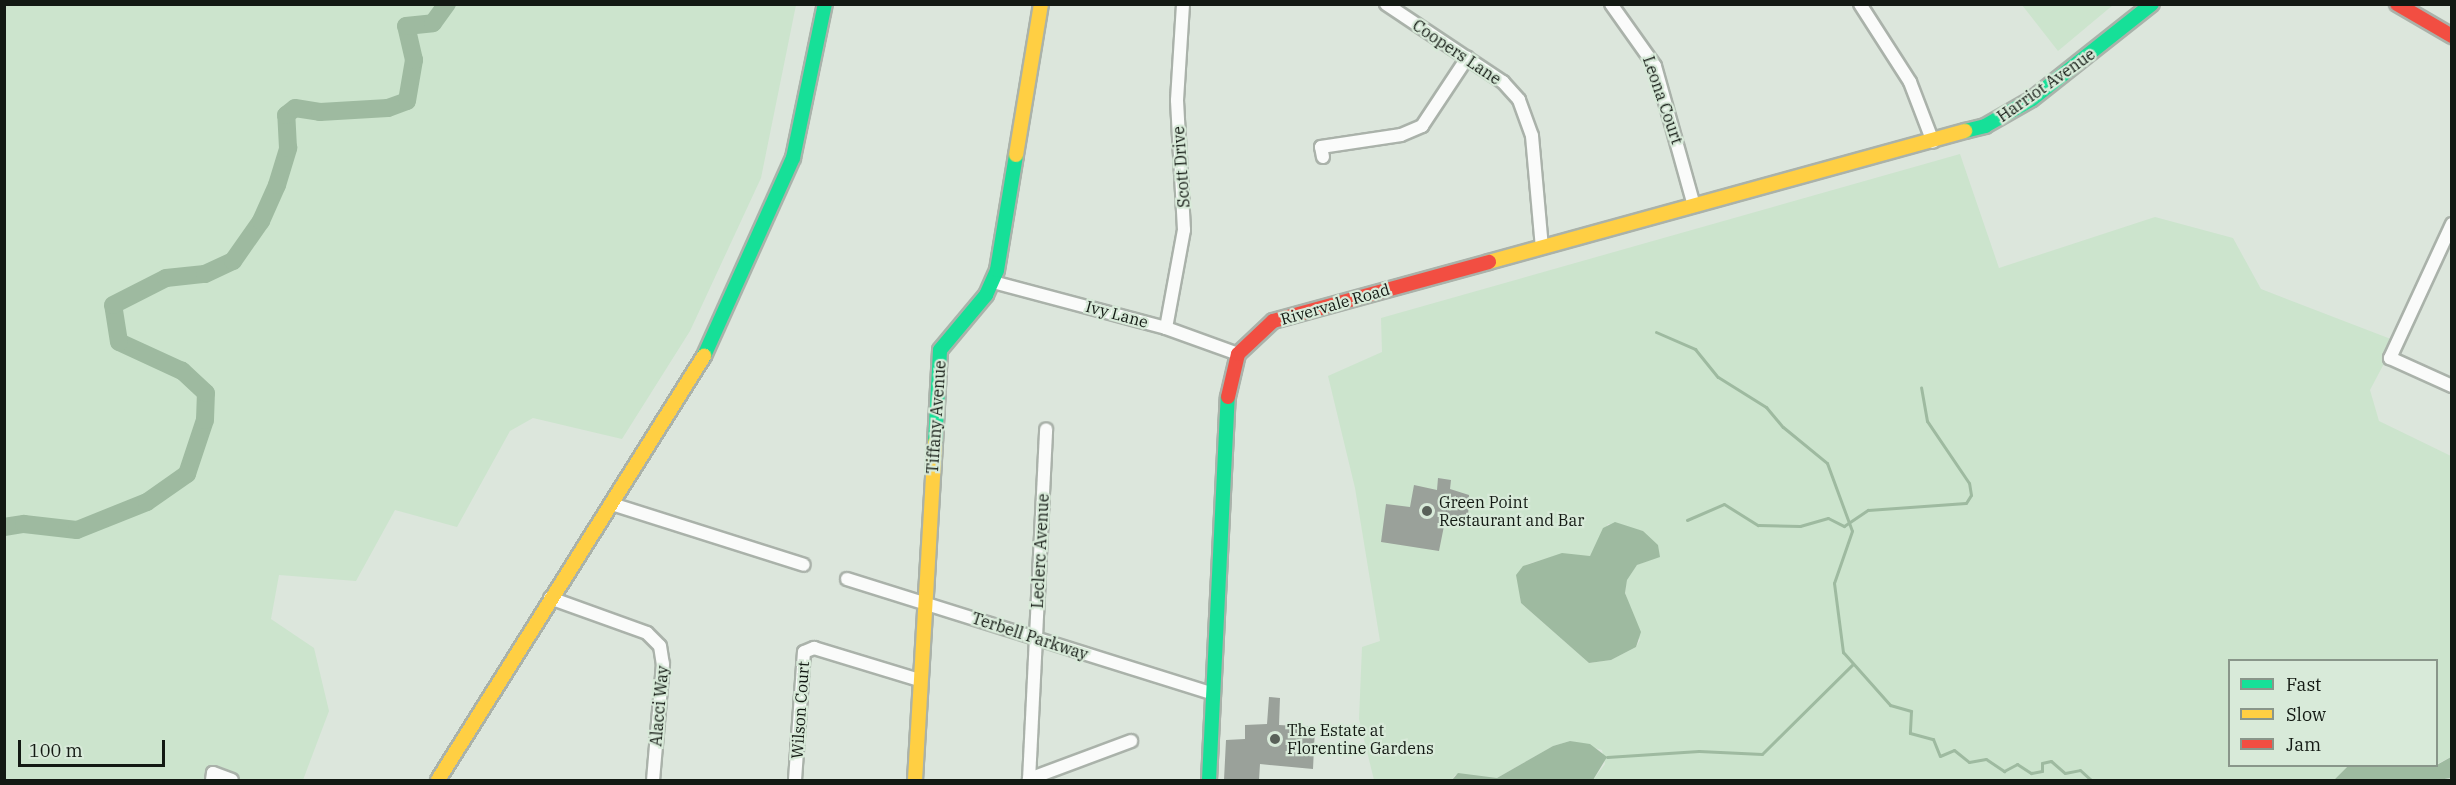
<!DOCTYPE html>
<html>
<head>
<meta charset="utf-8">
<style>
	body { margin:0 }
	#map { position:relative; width:2456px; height:785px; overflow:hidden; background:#dce6dc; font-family:"IBM Plex Serif",serif }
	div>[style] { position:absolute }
	.green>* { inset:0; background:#cce4cd }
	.water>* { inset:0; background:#9ebaa0 }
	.stream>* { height:3px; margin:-1.5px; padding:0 1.5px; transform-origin:1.5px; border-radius:1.5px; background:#9ebaa0 }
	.river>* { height:18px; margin:-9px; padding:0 9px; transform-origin:9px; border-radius:9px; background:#9ebaa0 }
	.building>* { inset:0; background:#9aa19a }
	.roads { filter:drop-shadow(2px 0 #aab2aa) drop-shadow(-2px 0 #aab2aa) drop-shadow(0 2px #aab2aa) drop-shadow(0 -2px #aab2aa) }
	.street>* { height:12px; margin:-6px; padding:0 6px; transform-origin:6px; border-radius:6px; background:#fafbfa }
	.fast>* { height:14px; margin:-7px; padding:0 7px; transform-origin:7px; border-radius:7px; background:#16e098 }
	.slow>* { height:14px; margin:-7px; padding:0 7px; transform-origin:7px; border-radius:7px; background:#ffcf43 }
	.jam>* { height:14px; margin:-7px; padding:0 7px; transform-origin:7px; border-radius:7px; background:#f24e42 }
	.dots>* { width:16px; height:16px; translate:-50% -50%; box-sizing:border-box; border:3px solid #d8ead9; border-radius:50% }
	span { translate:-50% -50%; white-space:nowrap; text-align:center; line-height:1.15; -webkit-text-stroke:4.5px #d8ead9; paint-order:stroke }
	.street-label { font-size:16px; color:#131913 }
	.poi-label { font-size:16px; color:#131913 }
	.left { translate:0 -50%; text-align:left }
	.frame { position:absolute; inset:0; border:6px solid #131913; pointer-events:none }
	.legend { position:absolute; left:2228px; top:659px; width:210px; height:108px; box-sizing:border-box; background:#d8ead9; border:2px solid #89968a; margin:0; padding:8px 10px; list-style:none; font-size:18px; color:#131913 }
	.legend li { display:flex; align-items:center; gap:12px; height:30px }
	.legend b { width:30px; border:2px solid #89968a }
	.scale { position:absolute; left:18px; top:740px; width:147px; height:27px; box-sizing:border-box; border:3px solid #131913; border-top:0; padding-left:8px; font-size:18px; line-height:21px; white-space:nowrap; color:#131913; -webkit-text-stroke:4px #d8ead9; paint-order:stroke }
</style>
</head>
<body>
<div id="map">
	<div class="green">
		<i style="clip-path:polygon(5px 5px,796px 5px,761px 178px,690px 331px,622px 439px,533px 418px,510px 431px,457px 527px,395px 510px,356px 581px,279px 575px,271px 619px,314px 648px,329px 711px,303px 780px,5px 780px)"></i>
		<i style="clip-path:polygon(2113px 5px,2058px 51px,2022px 5px,2113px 4px)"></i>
		<i style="clip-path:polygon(evenodd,1960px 154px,1999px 268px,2155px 217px,2233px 238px,2261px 289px,2396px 341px,2370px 390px,2379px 421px,2451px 456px,2451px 757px,2437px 764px,2436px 660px,2230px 660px,2230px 766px,2348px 766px,2334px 780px,1593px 780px,1605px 764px,1602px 750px,1570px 741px,1553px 746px,1497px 778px,1455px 775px,1452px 780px,1374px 780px,1359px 719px,1362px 647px,1380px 641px,1355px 488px,1328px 376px,1382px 352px,1381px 318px,1960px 154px,1608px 524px,1643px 531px,1654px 558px,1637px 565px,1627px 579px,1625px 592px,1640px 640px,1636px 647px,1611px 660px,1589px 663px,1521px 603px,1517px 575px,1528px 564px,1558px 555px,1590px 556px,1608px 524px)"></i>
	</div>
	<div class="water">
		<i style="clip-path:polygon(1615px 522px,1643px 531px,1658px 545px,1660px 557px,1637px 565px,1627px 580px,1625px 593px,1641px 632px,1636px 647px,1611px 660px,1589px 663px,1521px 603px,1516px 575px,1523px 566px,1562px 553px,1590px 556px,1603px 528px)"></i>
		<i style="clip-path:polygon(1570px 741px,1590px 744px,1607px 757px,1593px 780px,1452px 780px,1458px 773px,1497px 778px,1553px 746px)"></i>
		<i style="clip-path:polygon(2451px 757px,2451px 778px,2438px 780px,2334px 780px,2348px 766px,2435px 766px)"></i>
	</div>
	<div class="stream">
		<i style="left:1656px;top:332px;width:43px;rotate:23.6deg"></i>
		<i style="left:1695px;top:349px;width:36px;rotate:51deg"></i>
		<i style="left:1718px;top:377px;width:57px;rotate:32deg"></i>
		<i style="left:1766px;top:407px;width:26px;rotate:50deg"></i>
		<i style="left:1783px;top:427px;width:57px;rotate:39.3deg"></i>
		<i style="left:1827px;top:463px;width:72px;rotate:69.8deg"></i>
		<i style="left:1852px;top:531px;width:55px;rotate:109.1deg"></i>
		<i style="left:1834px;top:583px;width:70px;rotate:82.6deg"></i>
		<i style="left:1843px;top:652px;width:71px;rotate:48.4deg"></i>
		<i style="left:1890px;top:705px;width:22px;rotate:16deg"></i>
		<i style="left:1911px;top:711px;width:22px;rotate:93deg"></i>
		<i style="left:1910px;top:733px;width:24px;rotate:15deg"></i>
		<i style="left:1933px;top:739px;width:18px;rotate:68deg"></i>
		<i style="left:1940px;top:756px;width:15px;rotate:-23deg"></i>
		<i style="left:1954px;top:750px;width:19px;rotate:39deg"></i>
		<i style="left:1969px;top:762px;width:17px;rotate:-10deg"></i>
		<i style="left:1986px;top:759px;width:22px;rotate:34deg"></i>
		<i style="left:2004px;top:771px;width:15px;rotate:-28deg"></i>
		<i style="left:2017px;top:764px;width:17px;rotate:33deg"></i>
		<i style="left:2031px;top:773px;width:11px;rotate:-10deg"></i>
		<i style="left:2042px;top:771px;width:8px;rotate:-90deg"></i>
		<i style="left:2042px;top:763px;width:9px;rotate:-13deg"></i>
		<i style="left:2051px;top:761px;width:18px;rotate:41deg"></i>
		<i style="left:2065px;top:773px;width:15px;rotate:-11deg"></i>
		<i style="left:2080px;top:770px;width:15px;rotate:42deg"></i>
		<i style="left:1687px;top:520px;width:40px;rotate:-23.4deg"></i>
		<i style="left:1724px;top:504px;width:40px;rotate:32deg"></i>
		<i style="left:1758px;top:525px;width:42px;rotate:1.4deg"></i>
		<i style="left:1800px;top:526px;width:29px;rotate:-16deg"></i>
		<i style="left:1828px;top:518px;width:18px;rotate:27deg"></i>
		<i style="left:1844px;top:526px;width:29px;rotate:-34deg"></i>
		<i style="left:1868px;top:510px;width:98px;rotate:-4.1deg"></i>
		<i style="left:1966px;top:503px;width:9px;rotate:-58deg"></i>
		<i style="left:1971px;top:495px;width:12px;rotate:-99deg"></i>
		<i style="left:1969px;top:483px;width:75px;rotate:-124.1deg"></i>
		<i style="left:1927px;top:421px;width:34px;rotate:-100deg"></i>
		<i style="left:1607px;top:757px;width:92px;rotate:-3.7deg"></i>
		<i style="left:1699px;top:751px;width:63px;rotate:2.7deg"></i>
		<i style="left:1762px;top:754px;width:127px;rotate:-44.7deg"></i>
	</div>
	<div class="river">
		<i style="left:4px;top:527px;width:20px;rotate:-9deg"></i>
		<i style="left:24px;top:524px;width:53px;rotate:6.5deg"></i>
		<i style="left:77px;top:530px;width:75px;rotate:-21.8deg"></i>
		<i style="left:147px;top:502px;width:49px;rotate:-35deg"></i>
		<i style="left:187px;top:474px;width:57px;rotate:-71.6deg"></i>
		<i style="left:205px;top:420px;width:27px;rotate:-88deg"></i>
		<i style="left:206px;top:393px;width:33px;rotate:-137deg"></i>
		<i style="left:182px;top:371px;width:69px;rotate:-155.3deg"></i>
		<i style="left:119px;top:342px;width:37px;rotate:-99deg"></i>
		<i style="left:113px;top:305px;width:59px;rotate:-27deg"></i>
		<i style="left:166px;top:278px;width:39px;rotate:-6deg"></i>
		<i style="left:205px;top:274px;width:31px;rotate:-25deg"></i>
		<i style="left:233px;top:261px;width:49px;rotate:-55deg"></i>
		<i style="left:261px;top:221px;width:39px;rotate:-66deg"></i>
		<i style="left:277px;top:185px;width:39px;rotate:-73deg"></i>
		<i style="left:288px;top:148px;width:33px;rotate:-93deg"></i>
		<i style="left:286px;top:115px;width:11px;rotate:-38deg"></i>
		<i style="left:295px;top:108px;width:25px;rotate:9deg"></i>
		<i style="left:320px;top:112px;width:68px;rotate:-3.4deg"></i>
		<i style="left:388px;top:108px;width:20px;rotate:-20deg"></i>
		<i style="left:407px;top:101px;width:42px;rotate:-80.3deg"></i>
		<i style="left:414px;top:60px;width:35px;rotate:-103deg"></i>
		<i style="left:406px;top:26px;width:27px;rotate:-6deg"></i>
		<i style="left:433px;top:23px;width:24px;rotate:-54deg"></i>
	</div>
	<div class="building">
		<i style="clip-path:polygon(1438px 478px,1451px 480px,1450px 489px,1469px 495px,1468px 518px,1446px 516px,1439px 551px,1381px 542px,1386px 504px,1410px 507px,1414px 485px,1437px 490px)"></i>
		<i style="clip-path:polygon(1269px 697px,1280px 698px,1279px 725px,1315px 727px,1313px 769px,1260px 764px,1259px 780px,1224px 780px,1226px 740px,1245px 739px,1245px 725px,1267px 724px)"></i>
	</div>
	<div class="roads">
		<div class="street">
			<i style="left:1386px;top:4px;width:141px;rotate:33.7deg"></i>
			<i style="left:1503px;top:82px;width:24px;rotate:48deg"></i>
			<i style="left:1519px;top:100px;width:38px;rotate:70deg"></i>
			<i style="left:1532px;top:136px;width:111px;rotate:84.9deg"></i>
			<i style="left:1611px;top:4px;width:76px;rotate:54.6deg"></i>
			<i style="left:1655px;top:66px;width:145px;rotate:74.4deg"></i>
			<i style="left:1860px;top:4px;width:93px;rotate:57.3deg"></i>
			<i style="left:1910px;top:82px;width:64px;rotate:69deg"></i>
			<i style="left:1323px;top:157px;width:10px;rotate:-101deg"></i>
			<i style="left:1321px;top:147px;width:81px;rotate:-8.5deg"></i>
			<i style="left:1401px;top:135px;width:23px;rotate:-23deg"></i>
			<i style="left:1422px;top:126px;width:82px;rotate:-56.5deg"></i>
			<i style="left:2452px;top:224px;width:148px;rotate:114.8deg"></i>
			<i style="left:2390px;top:358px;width:68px;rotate:24.3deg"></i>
			<i style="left:993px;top:282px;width:179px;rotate:14.9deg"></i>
			<i style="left:1166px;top:328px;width:77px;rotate:19.9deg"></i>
			<i style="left:1166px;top:328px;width:100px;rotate:-79.6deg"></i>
			<i style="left:1184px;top:230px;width:130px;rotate:-93.1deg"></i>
			<i style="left:1177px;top:100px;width:96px;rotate:-86.4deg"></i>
			<i style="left:612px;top:504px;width:201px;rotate:17.6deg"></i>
			<i style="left:847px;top:579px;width:384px;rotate:17.4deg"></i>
			<i style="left:550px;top:598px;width:103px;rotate:19.8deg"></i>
			<i style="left:647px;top:633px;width:18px;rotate:45deg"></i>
			<i style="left:660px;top:646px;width:18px;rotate:81deg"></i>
			<i style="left:663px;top:664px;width:116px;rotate:94.9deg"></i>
			<i style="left:1029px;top:779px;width:109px;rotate:-20.4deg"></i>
			<i style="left:212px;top:780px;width:7px;rotate:-82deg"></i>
			<i style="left:213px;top:773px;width:20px;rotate:20deg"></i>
			<i style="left:795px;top:780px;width:128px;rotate:-86deg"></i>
			<i style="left:804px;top:652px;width:11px;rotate:-22deg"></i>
			<i style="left:814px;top:648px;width:110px;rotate:16.9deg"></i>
			<i style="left:1029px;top:780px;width:351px;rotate:-87.2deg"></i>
		</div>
		<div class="fast">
			<i style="left:1965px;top:131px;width:21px;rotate:-14deg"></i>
			<i style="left:1985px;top:126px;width:54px;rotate:-29.9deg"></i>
			<i style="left:2032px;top:99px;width:153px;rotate:-38.4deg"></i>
			<i style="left:704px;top:356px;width:217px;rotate:-65.8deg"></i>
			<i style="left:793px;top:158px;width:157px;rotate:-78.3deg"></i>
			<i style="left:935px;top:443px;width:93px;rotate:-86.9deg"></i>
			<i style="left:940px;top:350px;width:72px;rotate:-50.1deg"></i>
			<i style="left:986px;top:295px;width:27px;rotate:-66deg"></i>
			<i style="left:997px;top:270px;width:117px;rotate:-80.6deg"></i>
			<i style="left:1209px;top:780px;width:383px;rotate:-87.2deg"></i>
		</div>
		<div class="slow">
			<i style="left:1016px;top:155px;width:153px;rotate:-80.6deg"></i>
			<i style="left:1489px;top:262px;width:494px;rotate:-15.4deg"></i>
			<i style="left:438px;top:780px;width:501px;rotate:-57.9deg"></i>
			<i style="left:915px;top:780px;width:338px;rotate:-86.6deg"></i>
		</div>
		<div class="jam">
			<i style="left:2397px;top:4px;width:64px;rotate:30.2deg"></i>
			<i style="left:1228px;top:397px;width:44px;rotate:-76.9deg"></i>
			<i style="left:1238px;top:354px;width:48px;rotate:-43.3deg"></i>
			<i style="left:1273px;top:321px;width:224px;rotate:-15.3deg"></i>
		</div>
	</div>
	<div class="dots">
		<i style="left:1427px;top:511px;background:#596159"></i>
		<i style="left:1275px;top:739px;background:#596159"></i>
	</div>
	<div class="street-label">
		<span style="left:1457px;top:52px;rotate:34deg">Coopers Lane</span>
		<span style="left:2046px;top:85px;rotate:-35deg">Harriot Avenue</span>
		<span style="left:1663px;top:100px;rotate:71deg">Leona Court</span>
		<span style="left:1181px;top:167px;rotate:-94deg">Scott Drive</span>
		<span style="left:1335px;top:304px;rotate:-16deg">Rivervale Road</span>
		<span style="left:1117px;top:314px;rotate:15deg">Ivy Lane</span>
		<span style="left:936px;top:417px;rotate:-86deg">Tiffany Avenue</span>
		<span style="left:1040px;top:551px;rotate:-87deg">Leclerc Avenue</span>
		<span style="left:1030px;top:636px;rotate:18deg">Terbell Parkway</span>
		<span style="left:659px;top:706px;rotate:-85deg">Alacci Way</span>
		<span style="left:800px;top:710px;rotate:-86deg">Wilson Court</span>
	</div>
	<div class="poi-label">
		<span class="left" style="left:1439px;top:511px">Green Point<br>Restaurant and Bar</span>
		<span class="left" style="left:1287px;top:739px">The Estate at<br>Florentine Gardens</span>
	</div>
	<div class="frame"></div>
	<ul class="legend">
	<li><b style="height:8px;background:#16e098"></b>Fast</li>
	<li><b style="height:8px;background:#ffcf43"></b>Slow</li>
	<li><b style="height:8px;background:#f24e42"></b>Jam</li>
	</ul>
	<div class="scale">100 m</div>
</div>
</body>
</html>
